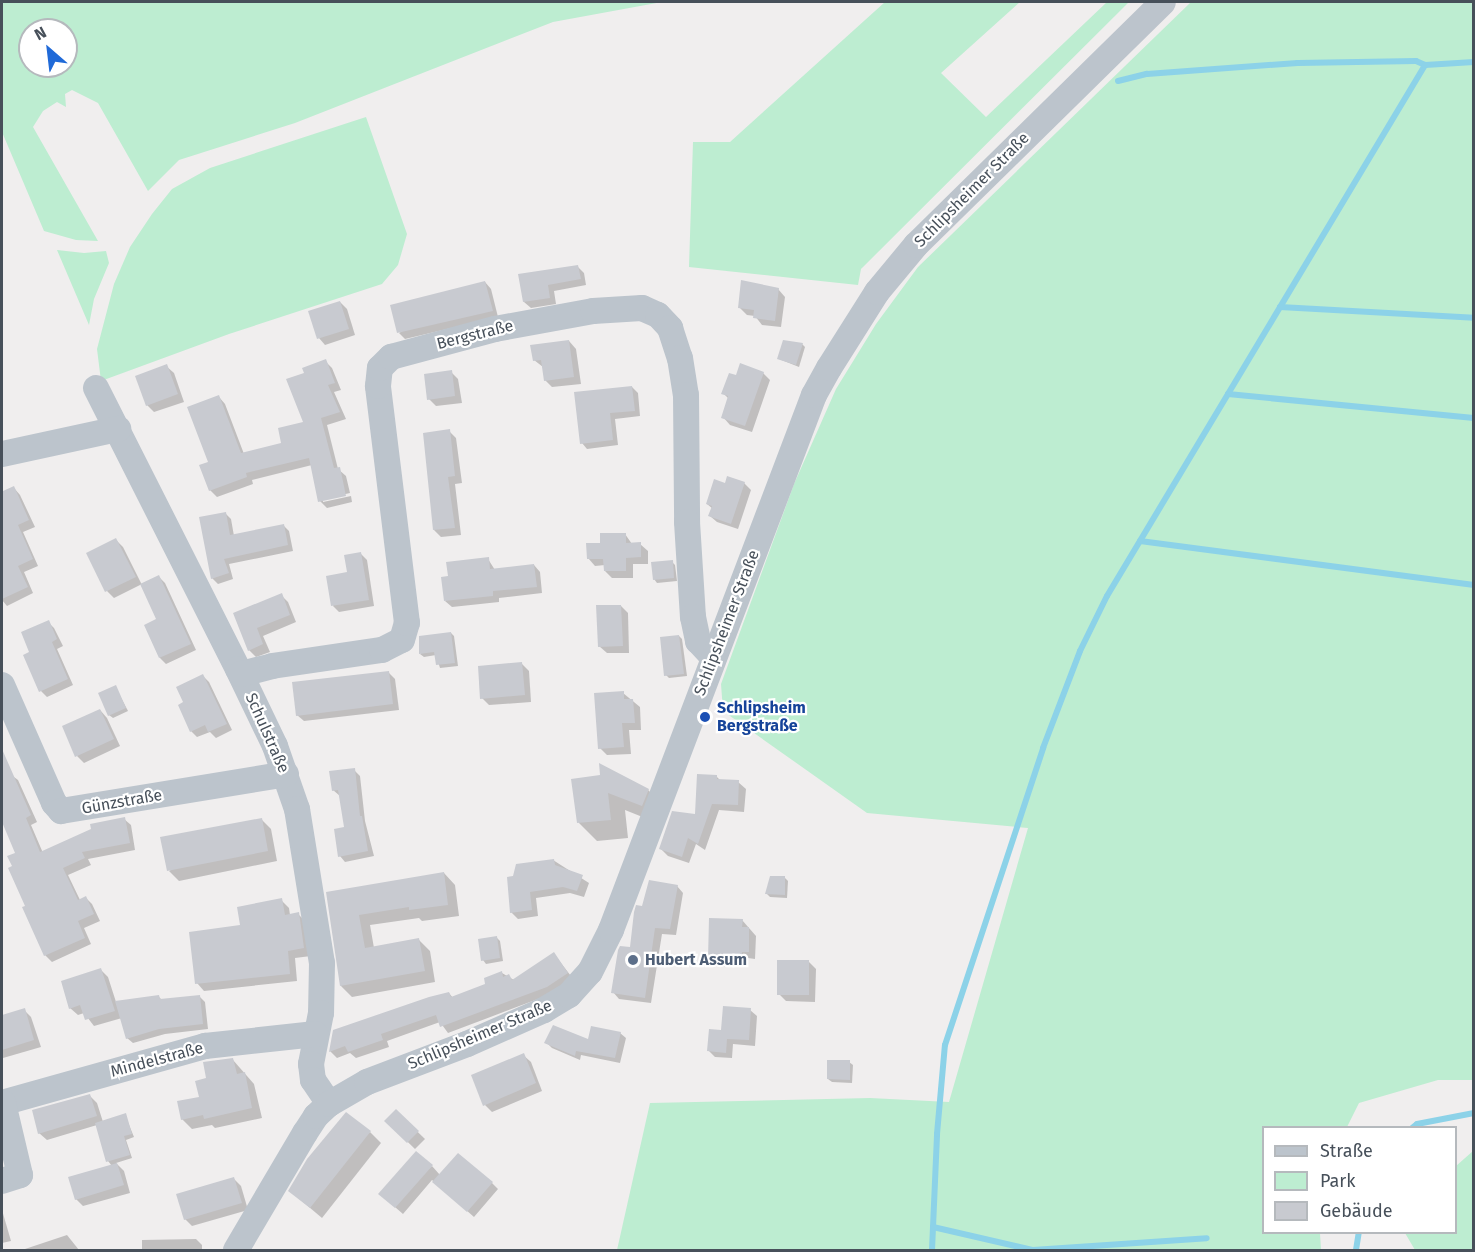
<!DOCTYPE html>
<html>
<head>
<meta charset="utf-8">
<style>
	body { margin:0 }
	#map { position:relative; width:1475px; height:1252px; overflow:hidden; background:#f0eeee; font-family:"Fira Sans",sans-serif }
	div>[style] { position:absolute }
	.green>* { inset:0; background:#bdedd1 }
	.shadow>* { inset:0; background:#0003 }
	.stream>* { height:6px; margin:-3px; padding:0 3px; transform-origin:3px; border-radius:3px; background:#8cd2e8 }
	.building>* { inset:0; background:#c8cad0 }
	.minor>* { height:26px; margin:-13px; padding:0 13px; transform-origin:13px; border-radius:13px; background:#bcc4cc }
	.dots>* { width:16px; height:16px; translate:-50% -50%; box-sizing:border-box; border:3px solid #fff; border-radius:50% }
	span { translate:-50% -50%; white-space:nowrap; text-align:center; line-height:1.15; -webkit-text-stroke:4.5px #fff; paint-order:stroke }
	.street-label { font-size:16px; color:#47505a }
	.transit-label { font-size:16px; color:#164399; font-weight:700 }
	.left { translate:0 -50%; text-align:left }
	.service-label { font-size:16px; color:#4e5e75; font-weight:700 }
	.frame { position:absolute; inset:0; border:3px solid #47505a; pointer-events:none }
	.legend { position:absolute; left:1262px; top:1126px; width:195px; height:108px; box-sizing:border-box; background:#fff; border:2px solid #b5b9bd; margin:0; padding:8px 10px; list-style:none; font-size:18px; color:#47505a }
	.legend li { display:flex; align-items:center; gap:12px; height:30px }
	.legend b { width:30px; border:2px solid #b5b9bd }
	.north { position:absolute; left:18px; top:18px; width:60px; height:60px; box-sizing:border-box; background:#fff; border:2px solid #b5b9bd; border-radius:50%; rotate:332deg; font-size:16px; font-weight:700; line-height:24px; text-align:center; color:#47505a }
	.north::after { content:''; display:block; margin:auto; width:21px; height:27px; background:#206ad8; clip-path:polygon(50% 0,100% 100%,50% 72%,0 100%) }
</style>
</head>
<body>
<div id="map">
	<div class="green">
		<i style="clip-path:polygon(evenodd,2px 2px,662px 2px,553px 22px,295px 123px,179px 160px,148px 191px,98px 103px,72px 90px,65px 94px,66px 107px,57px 102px,43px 111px,33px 127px,98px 241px,76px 240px,44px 231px,2px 132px,2px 2px,30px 30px,66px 30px,66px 66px,30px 66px,30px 30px)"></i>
		<i style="clip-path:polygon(885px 2px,1020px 2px,941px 73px,986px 117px,1107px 2px,1129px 2px,861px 269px,858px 285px,689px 267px,693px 142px,730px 142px)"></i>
		<i style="clip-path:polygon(1191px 2px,1473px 2px,1473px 1080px,1438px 1080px,1359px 1103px,1347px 1127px,1264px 1128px,1264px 1232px,1320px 1233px,1321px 1250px,617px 1250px,650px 1103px,870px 1098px,949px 1102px,1028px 828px,867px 813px,723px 711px,721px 684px,794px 484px,836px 389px,876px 324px,918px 267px)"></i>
		<i style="clip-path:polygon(366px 117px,407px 234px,398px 265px,382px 284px,229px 334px,101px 381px,97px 349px,114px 284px,130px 247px,152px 214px,172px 189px,210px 168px)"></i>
		<i style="clip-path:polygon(57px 250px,84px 253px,106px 251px,109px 263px,94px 299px,89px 325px)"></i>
		<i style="clip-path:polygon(1473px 1151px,1473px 1250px,1415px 1250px,1405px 1233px,1456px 1232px,1456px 1166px)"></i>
	</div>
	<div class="shadow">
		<i style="clip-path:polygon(577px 266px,584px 273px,586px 285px,554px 291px,556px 304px,531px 308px,524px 302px,520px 275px)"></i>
		<i style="clip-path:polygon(485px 282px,491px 289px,498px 317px,405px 339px,399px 333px)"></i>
		<i style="clip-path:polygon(778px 289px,785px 297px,781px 327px,762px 325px,755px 316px,747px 315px,740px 308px)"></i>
		<i style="clip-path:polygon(340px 302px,347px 309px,355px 335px,325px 345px,319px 338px)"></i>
		<i style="clip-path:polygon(569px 341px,576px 349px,581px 384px,552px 387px,545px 380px,543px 367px,534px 360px)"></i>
		<i style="clip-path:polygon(802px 344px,805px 347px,799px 367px,779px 359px)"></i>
		<i style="clip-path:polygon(325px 361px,332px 368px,341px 390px,334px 392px,346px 419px,327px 425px,338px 469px,346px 476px,350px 493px,323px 499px,323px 502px,351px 496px,352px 502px,327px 508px,320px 501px,312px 465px,252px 480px,253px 484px,217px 497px,210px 490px,210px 463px,219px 397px,225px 404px,244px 454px,283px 444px,305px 423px,306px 373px)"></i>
		<i style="clip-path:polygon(166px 366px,174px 373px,184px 402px,154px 412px,147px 405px)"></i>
		<i style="clip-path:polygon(451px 372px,458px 379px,462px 403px,436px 406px,429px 399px)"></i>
		<i style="clip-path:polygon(763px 373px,770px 380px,752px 432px,730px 425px,723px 417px,729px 399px,723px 393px,736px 377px)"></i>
		<i style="clip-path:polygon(632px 387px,638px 393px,640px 416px,615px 419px,618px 445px,587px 449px,582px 443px)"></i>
		<i style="clip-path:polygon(449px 431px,456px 438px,462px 483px,455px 484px,461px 535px,441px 537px,434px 530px)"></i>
		<i style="clip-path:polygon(744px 483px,751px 490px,738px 529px,717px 522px,710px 516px,713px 509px,707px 504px,726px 485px)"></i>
		<i style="clip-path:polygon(14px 488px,20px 495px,35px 527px,23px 532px,38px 566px,24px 572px,33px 593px,7px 606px,2px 600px,2px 493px)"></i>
		<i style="clip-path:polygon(225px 513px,231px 519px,234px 536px,283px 525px,289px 531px,293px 551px,229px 564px,233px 579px,218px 584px,212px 578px)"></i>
		<i style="clip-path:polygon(625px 534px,632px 544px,640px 544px,648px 551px,648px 564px,633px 564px,633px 578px,612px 578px,605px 571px,605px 565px,595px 566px,588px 558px,601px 544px)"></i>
		<i style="clip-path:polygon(116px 540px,123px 547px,142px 585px,159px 577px,165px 583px,196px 650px,166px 664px,160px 658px,146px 626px,158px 620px,142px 584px,114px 598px,107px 591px)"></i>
		<i style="clip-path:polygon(360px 553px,367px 560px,374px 606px,339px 612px,333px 606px)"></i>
		<i style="clip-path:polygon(488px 559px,495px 570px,534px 565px,540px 572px,542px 593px,499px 598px,499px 602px,452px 607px,445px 601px)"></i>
		<i style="clip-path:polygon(672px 562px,675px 565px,677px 581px,657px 583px,654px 579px)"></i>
		<i style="clip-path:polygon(281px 595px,288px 602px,296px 622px,263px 636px,270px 652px,256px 657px,249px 650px,235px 614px)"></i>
		<i style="clip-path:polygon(621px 606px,628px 613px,629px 653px,607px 653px,599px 646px)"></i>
		<i style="clip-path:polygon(48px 622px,54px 628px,63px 646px,57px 649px,73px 685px,47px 697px,41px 691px,32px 653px)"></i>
		<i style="clip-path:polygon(451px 633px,454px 636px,458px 666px,440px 668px,436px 655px,424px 657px,420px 654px)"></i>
		<i style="clip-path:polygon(679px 636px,682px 639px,687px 676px,669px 678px,666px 675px)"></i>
		<i style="clip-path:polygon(522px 664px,529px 671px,531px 702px,489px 705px,482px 698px)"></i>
		<i style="clip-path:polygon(389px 673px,395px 679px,399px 710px,304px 721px,297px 715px)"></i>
		<i style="clip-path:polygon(203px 676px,209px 682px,232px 730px,216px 738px,210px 732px,197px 737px,191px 731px,185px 703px)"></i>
		<i style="clip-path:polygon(115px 686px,128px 711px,113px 718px,109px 715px)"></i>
		<i style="clip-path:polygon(623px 693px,640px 707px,641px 730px,629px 730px,631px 754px,607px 755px,600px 748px)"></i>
		<i style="clip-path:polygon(100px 710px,107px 718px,120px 746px,84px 763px,77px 756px)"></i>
		<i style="clip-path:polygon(2px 754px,10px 774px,18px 780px,37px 822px,31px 825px,43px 853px,124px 819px,131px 825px,135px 850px,88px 859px,91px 865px,68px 875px,80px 900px,86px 898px,92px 904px,100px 921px,84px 928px,91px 944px,52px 962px,45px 955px,27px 906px,14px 867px,17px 854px,2px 818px)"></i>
		<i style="clip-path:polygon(354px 770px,360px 776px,365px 821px,374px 856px,345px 862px,340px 856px,346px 828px,340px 796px,333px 790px)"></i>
		<i style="clip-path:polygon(716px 776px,721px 781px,738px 782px,746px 789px,744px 812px,719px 810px,705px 850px,696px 844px,689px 863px,668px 856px,661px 849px,696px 815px)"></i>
		<i style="clip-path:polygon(573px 780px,648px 790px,666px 808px,660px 824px,625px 810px,628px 838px,597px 841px,579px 823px)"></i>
		<i style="clip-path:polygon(261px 819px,271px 829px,277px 861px,179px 881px,169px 871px)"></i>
		<i style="clip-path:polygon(553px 860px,589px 883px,584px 897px,570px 893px,536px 898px,538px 916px,518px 919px,511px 912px)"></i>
		<i style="clip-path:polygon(444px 873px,455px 885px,459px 916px,422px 921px,419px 918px,370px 925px,374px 948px,419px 940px,430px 951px,435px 982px,352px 997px,341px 986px,327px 894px)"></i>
		<i style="clip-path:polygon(785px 878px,788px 881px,787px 898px,770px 897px,767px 894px)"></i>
		<i style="clip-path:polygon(677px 886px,683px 893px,676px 935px,662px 934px,651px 1003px,619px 999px,613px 992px,631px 949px,643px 908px)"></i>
		<i style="clip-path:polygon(281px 900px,289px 908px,290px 915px,298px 914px,306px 922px,311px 956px,295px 958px,297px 981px,204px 991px,197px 983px,242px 926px)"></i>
		<i style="clip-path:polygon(742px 920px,756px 936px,755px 959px,748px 958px,748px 967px,717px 966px,709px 959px)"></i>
		<i style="clip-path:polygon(497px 938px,500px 941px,503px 961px,486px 964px,483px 960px)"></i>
		<i style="clip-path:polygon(554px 954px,574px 980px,554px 993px,448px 1033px,440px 1022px,387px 1041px,389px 1047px,356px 1058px,350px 1053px,337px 1058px,330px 1051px,449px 993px,453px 998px,486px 985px,502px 973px,514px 980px)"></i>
		<i style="clip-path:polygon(808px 961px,816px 969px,815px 1002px,786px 1001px,779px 994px)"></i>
		<i style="clip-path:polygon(101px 970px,108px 977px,116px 1002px,159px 997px,163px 1001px,199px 996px,205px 1002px,208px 1029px,165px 1034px,133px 1043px,127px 1038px,122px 1018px,94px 1026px,84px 1013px,78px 1015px,70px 1008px)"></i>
		<i style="clip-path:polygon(24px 1010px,31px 1017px,41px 1047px,3px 1058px,2px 1017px)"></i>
		<i style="clip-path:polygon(750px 1010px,757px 1016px,755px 1046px,733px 1044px,732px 1058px,715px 1057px,709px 1051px,723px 1032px)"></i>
		<i style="clip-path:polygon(620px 1033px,626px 1038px,620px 1063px,581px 1055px,580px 1060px,552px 1048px,546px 1042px,589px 1041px)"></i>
		<i style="clip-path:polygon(523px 1055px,531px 1062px,542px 1091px,492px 1112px,485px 1105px)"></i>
		<i style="clip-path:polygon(233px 1060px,254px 1084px,262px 1118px,215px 1128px,212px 1125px,192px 1129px,182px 1119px,201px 1098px,208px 1079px)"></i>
		<i style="clip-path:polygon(849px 1062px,853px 1065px,852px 1083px,832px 1082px,828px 1079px)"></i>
		<i style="clip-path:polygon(90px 1096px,97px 1103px,103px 1122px,125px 1115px,134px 1137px,126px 1140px,132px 1158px,116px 1163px,124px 1171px,130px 1193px,83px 1206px,76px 1199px,112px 1166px,108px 1161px,97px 1125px,47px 1140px,39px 1133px)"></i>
		<i style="clip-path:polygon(396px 1111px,425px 1139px,415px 1149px,386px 1121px)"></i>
		<i style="clip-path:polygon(370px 1132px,381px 1143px,322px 1218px,290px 1191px)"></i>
		<i style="clip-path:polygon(432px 1166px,440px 1175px,492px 1183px,498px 1189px,474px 1217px,432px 1180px,403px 1214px,388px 1201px)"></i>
		<i style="clip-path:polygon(234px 1179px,241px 1186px,248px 1210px,192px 1226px,185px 1219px)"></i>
		<i style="clip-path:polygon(2px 1210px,11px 1241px,2px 1243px)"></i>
		<i style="clip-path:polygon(67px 1235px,79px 1250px,25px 1250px,25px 1249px)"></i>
		<i style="clip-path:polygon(196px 1239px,202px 1245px,202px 1250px,142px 1250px,142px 1240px)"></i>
	</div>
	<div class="stream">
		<i style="left:1118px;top:81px;width:30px;rotate:-14deg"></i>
		<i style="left:1147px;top:74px;width:151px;rotate:-4.2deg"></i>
		<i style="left:1298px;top:63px;width:118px;rotate:-1deg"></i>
		<i style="left:1416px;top:61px;width:10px;rotate:24deg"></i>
		<i style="left:1280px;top:307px;width:194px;rotate:3.2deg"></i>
		<i style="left:1228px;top:394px;width:247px;rotate:5.6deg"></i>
		<i style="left:1140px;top:541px;width:337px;rotate:7.5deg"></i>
		<i style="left:1412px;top:1128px;width:6px;rotate:-39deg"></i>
		<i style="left:1417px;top:1124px;width:58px;rotate:-10.9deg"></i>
		<i style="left:933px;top:1227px;width:103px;rotate:13deg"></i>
		<i style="left:1033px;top:1250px;width:174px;rotate:-3.9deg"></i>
		<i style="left:932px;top:1250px;width:116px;rotate:-87.5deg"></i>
		<i style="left:937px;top:1134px;width:89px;rotate:-84.9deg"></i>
		<i style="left:945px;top:1045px;width:313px;rotate:-71.7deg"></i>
		<i style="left:1043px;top:748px;width:104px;rotate:-69.1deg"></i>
		<i style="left:1080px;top:651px;width:61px;rotate:-63.9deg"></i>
		<i style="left:1107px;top:596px;width:619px;rotate:-59.08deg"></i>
		<i style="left:1425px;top:65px;width:49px;rotate:-3.5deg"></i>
		<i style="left:1356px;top:1250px;width:18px;rotate:-81deg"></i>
	</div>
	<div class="building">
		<i style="clip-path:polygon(578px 265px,581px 279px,548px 285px,550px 298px,523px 302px,518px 274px)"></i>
		<i style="clip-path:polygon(741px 280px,779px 288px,775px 321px,753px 318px,754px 310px,738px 308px)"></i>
		<i style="clip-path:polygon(485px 281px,493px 311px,397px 333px,390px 305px)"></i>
		<i style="clip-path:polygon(340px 301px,349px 329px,317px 339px,308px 311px)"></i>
		<i style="clip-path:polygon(569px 340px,574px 377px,544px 381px,541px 360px,533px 361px,530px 345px)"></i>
		<i style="clip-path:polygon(783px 340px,803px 343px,796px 365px,777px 359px)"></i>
		<i style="clip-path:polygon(326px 359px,335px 383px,328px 385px,340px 412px,321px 418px,334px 468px,340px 467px,346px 496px,318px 502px,309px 458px,246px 473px,247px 477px,209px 491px,199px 465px,208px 462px,187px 407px,219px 395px,241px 453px,281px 443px,278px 428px,303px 422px,286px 379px,304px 373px,302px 368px)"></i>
		<i style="clip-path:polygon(740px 363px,764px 372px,745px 426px,721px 418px,728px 396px,721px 394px,729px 373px,736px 375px)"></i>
		<i style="clip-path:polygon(167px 364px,178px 394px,146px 406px,135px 376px)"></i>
		<i style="clip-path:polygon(452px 370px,455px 396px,427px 400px,424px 374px)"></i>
		<i style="clip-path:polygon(632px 386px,635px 411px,610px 413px,613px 440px,580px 444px,574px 392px)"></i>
		<i style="clip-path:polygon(450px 429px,455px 476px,448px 477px,455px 528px,433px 530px,423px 433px)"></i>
		<i style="clip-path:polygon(727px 476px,745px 482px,731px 524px,708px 516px,712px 506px,706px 504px,714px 479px,725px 483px)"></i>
		<i style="clip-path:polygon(14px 486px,29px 520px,18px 525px,33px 559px,18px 566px,28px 587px,2px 599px,2px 488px,3px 491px)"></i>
		<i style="clip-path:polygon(226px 512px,230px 535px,284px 524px,288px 545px,224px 559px,229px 573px,211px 579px,199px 517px)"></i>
		<i style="clip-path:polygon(600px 533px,626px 533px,626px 543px,641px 542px,641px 557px,626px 558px,626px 571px,604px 571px,603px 559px,587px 559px,586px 543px,600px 543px)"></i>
		<i style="clip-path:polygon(116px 538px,136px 577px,105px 592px,86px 553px)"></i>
		<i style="clip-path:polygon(361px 552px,369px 600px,331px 606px,326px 576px,347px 572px,344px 555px)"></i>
		<i style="clip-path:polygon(489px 557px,490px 569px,534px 564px,537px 587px,493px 591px,493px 596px,444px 601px,441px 577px,448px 576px,446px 562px)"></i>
		<i style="clip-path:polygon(673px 560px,674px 578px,653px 580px,651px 562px)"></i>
		<i style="clip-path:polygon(159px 575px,191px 644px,159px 658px,144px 625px,156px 619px,140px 584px)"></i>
		<i style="clip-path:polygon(282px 593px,290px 615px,257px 628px,263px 644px,248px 651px,233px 613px)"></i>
		<i style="clip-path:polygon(596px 605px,621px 605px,623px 646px,598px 647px)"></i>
		<i style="clip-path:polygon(49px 620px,57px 639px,52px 642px,68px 679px,39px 692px,23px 655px,29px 652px,21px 632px)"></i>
		<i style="clip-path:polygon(451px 632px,455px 663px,436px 665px,434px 652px,419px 654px,419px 636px)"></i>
		<i style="clip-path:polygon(679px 635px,684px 674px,664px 676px,660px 637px)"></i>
		<i style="clip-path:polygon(522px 662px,525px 695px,480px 699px,478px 666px)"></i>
		<i style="clip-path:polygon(389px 671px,393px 704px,296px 716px,292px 682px)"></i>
		<i style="clip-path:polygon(203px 674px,227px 724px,208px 732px,205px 725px,190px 732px,178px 705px,183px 702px,176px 687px)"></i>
		<i style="clip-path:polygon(116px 685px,126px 708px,108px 716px,98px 693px)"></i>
		<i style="clip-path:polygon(624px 691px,624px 699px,633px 699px,635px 723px,622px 723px,624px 747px,598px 749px,594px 693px)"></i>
		<i style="clip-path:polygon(100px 709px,114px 739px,75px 757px,62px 726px)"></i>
		<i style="clip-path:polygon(2px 749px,31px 815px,26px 818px,40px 852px,91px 829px,90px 824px,125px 817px,130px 843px,82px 852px,85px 858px,63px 868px,78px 900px,86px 896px,94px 914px,78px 921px,85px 938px,44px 956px,22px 907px,25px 906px,8px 868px,12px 866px,7px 856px,15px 853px,2px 822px)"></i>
		<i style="clip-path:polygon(599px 763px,649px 789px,642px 806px,608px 793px,611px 820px,577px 823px,571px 779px,600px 775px)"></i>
		<i style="clip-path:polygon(355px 768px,360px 816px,362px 816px,368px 851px,338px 857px,334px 829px,344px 827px,338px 790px,332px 791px,329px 771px)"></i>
		<i style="clip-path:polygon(697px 774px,717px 775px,717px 779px,739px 780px,738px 805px,712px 804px,698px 844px,688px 838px,682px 857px,659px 849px,672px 811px,695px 814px)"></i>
		<i style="clip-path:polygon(262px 818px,268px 851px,167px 871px,160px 837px)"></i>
		<i style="clip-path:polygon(554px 859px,555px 865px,583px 875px,577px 891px,563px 887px,530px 892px,532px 910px,510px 913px,507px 877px,513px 876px,516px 864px)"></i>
		<i style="clip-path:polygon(444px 872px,448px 905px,409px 910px,409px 907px,359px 915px,365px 948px,419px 938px,425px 971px,340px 986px,326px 892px)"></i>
		<i style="clip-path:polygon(770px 876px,785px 876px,785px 895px,765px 894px)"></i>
		<i style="clip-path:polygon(649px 880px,678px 885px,670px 929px,655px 928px,645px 998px,611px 993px,618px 950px,620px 946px,630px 947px,634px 912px,636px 905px,642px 906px)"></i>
		<i style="clip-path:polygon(282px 898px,285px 915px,299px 912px,304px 948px,288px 951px,290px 974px,195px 984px,189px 932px,240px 925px,237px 907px)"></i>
		<i style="clip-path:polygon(709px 918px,743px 919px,742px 927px,749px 927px,749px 952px,742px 952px,742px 960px,708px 959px)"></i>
		<i style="clip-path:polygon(497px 936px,500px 958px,481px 961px,478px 939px)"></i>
		<i style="clip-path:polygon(554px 952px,568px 973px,547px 987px,440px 1027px,436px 1015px,381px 1034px,383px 1040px,348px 1052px,345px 1046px,329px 1052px,333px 1030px,429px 997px,449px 992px,451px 997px,485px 984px,484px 978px,502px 971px,503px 977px,509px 974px,512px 980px)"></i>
		<i style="clip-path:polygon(777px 960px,809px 960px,809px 995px,777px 995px)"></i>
		<i style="clip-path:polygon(101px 968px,115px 1011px,85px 1020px,80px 1005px,69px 1009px,61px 981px)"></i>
		<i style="clip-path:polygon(159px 995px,160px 999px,200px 995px,203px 1024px,159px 1029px,126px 1039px,115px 1001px)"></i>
		<i style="clip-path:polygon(723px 1006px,751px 1008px,749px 1040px,727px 1039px,726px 1053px,707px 1051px,709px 1029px,721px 1030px)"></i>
		<i style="clip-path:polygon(25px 1008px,34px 1040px,2px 1050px,2px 1015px)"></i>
		<i style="clip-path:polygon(553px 1025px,588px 1039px,591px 1026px,621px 1032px,615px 1058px,576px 1051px,575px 1056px,544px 1043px)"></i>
		<i style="clip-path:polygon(524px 1053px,536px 1083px,483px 1106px,471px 1075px)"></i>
		<i style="clip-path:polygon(233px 1058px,237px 1074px,245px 1072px,252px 1108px,204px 1119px,203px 1115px,181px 1120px,177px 1101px,199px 1097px,195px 1081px,206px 1078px,203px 1062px)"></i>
		<i style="clip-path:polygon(827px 1060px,850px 1060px,850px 1080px,827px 1079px)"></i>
		<i style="clip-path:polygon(90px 1094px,97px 1116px,38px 1134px,32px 1110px)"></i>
		<i style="clip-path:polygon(396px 1109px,419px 1131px,407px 1143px,384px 1121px)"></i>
		<i style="clip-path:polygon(346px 1112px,371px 1131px,310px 1208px,288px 1191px,307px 1159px)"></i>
		<i style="clip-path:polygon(126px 1113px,132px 1134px,124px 1136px,130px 1155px,106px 1162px,95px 1123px)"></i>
		<i style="clip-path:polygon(416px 1151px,433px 1165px,395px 1208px,378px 1194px)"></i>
		<i style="clip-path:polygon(458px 1153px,493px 1182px,467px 1212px,432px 1182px)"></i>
		<i style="clip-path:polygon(117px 1163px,124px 1185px,75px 1200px,68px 1177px)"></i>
		<i style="clip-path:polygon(234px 1177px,242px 1203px,184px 1220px,176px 1194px)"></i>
	</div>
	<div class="minor">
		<i style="left:96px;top:388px;width:315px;rotate:63.2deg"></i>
		<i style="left:238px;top:669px;width:85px;rotate:64.3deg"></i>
		<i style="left:275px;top:746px;width:67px;rotate:70.8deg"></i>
		<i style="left:297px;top:809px;width:156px;rotate:80.8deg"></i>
		<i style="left:322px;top:963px;width:50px;rotate:91.1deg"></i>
		<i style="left:321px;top:1013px;width:52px;rotate:101.1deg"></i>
		<i style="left:311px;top:1064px;width:16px;rotate:83deg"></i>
		<i style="left:313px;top:1080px;width:29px;rotate:56deg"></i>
		<i style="left:2px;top:454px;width:119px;rotate:-12.2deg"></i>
		<i style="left:241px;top:674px;width:32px;rotate:-14deg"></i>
		<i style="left:272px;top:666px;width:111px;rotate:-8.3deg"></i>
		<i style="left:382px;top:650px;width:22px;rotate:-27deg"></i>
		<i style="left:402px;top:640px;width:18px;rotate:-74deg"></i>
		<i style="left:407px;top:623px;width:239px;rotate:-97deg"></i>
		<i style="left:378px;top:386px;width:18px;rotate:-84deg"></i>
		<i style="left:380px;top:368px;width:16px;rotate:-45deg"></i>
		<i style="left:391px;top:357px;width:108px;rotate:-15.1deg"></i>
		<i style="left:495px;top:329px;width:100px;rotate:-10.4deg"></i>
		<i style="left:593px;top:311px;width:49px;rotate:-3.5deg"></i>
		<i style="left:642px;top:308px;width:17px;rotate:24deg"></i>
		<i style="left:658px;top:315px;width:18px;rotate:47deg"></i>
		<i style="left:670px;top:328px;width:32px;rotate:72deg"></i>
		<i style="left:680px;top:358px;width:37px;rotate:81deg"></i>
		<i style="left:686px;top:395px;width:127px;rotate:89.5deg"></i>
		<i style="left:687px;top:522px;width:95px;rotate:86.4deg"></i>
		<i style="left:693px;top:617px;width:25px;rotate:78deg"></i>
		<i style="left:698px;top:641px;width:22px;rotate:47deg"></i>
		<i style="left:2px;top:685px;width:129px;rotate:66.2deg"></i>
		<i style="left:54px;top:803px;width:11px;rotate:49deg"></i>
		<i style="left:61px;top:811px;width:228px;rotate:-9.3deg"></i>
		<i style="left:2px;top:1103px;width:211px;rotate:-15.7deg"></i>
		<i style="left:205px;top:1046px;width:111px;rotate:-6.2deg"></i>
		<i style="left:2px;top:1181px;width:19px;rotate:-18deg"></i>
		<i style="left:20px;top:1175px;width:74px;rotate:-103.3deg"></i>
		<i style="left:236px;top:1250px;width:136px;rotate:-59.5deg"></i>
		<i style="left:305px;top:1133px;width:20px;rotate:-57deg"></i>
		<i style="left:316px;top:1116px;width:18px;rotate:-43deg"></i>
		<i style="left:329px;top:1104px;width:44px;rotate:-30.1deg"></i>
		<i style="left:367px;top:1082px;width:107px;rotate:-20.8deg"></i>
		<i style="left:467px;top:1044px;width:84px;rotate:-23.8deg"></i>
		<i style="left:544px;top:1010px;width:29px;rotate:-31deg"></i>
		<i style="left:569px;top:995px;width:31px;rotate:-48deg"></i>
		<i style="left:590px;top:972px;width:47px;rotate:-63.4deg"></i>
		<i style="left:611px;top:930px;width:572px;rotate:-69.22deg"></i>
		<i style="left:814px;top:395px;width:31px;rotate:-61deg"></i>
		<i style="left:829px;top:368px;width:90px;rotate:-57.7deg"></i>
		<i style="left:877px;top:292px;width:61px;rotate:-50.3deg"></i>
		<i style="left:916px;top:245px;width:346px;rotate:-44.5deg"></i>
	</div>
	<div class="dots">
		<i style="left:705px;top:717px;background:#1a4fb4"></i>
		<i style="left:633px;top:960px;background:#5c6f8a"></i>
	</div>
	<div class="street-label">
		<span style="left:972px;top:190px;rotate:-45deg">Schlipsheimer Straße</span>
		<span style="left:475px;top:335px;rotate:-14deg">Bergstraße</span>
		<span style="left:727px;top:623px;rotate:-69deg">Schlipsheimer Straße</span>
		<span style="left:267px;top:733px;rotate:66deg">Schulstraße</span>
		<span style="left:122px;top:802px;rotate:-10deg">Günzstraße</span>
		<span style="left:480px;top:1035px;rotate:-23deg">Schlipsheimer Straße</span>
		<span style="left:157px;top:1060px;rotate:-15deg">Mindelstraße</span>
	</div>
	<div class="transit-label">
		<span class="left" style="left:717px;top:717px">Schlipsheim<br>Bergstraße</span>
	</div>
	<div class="service-label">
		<span class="left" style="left:645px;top:960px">Hubert Assum</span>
	</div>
	<div class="frame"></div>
	<ul class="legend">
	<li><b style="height:8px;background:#bcc4cc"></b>Straße</li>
	<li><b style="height:16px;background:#bdedd1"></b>Park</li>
	<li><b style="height:16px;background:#c8cad0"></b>Gebäude</li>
	</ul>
	<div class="north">N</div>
</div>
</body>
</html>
